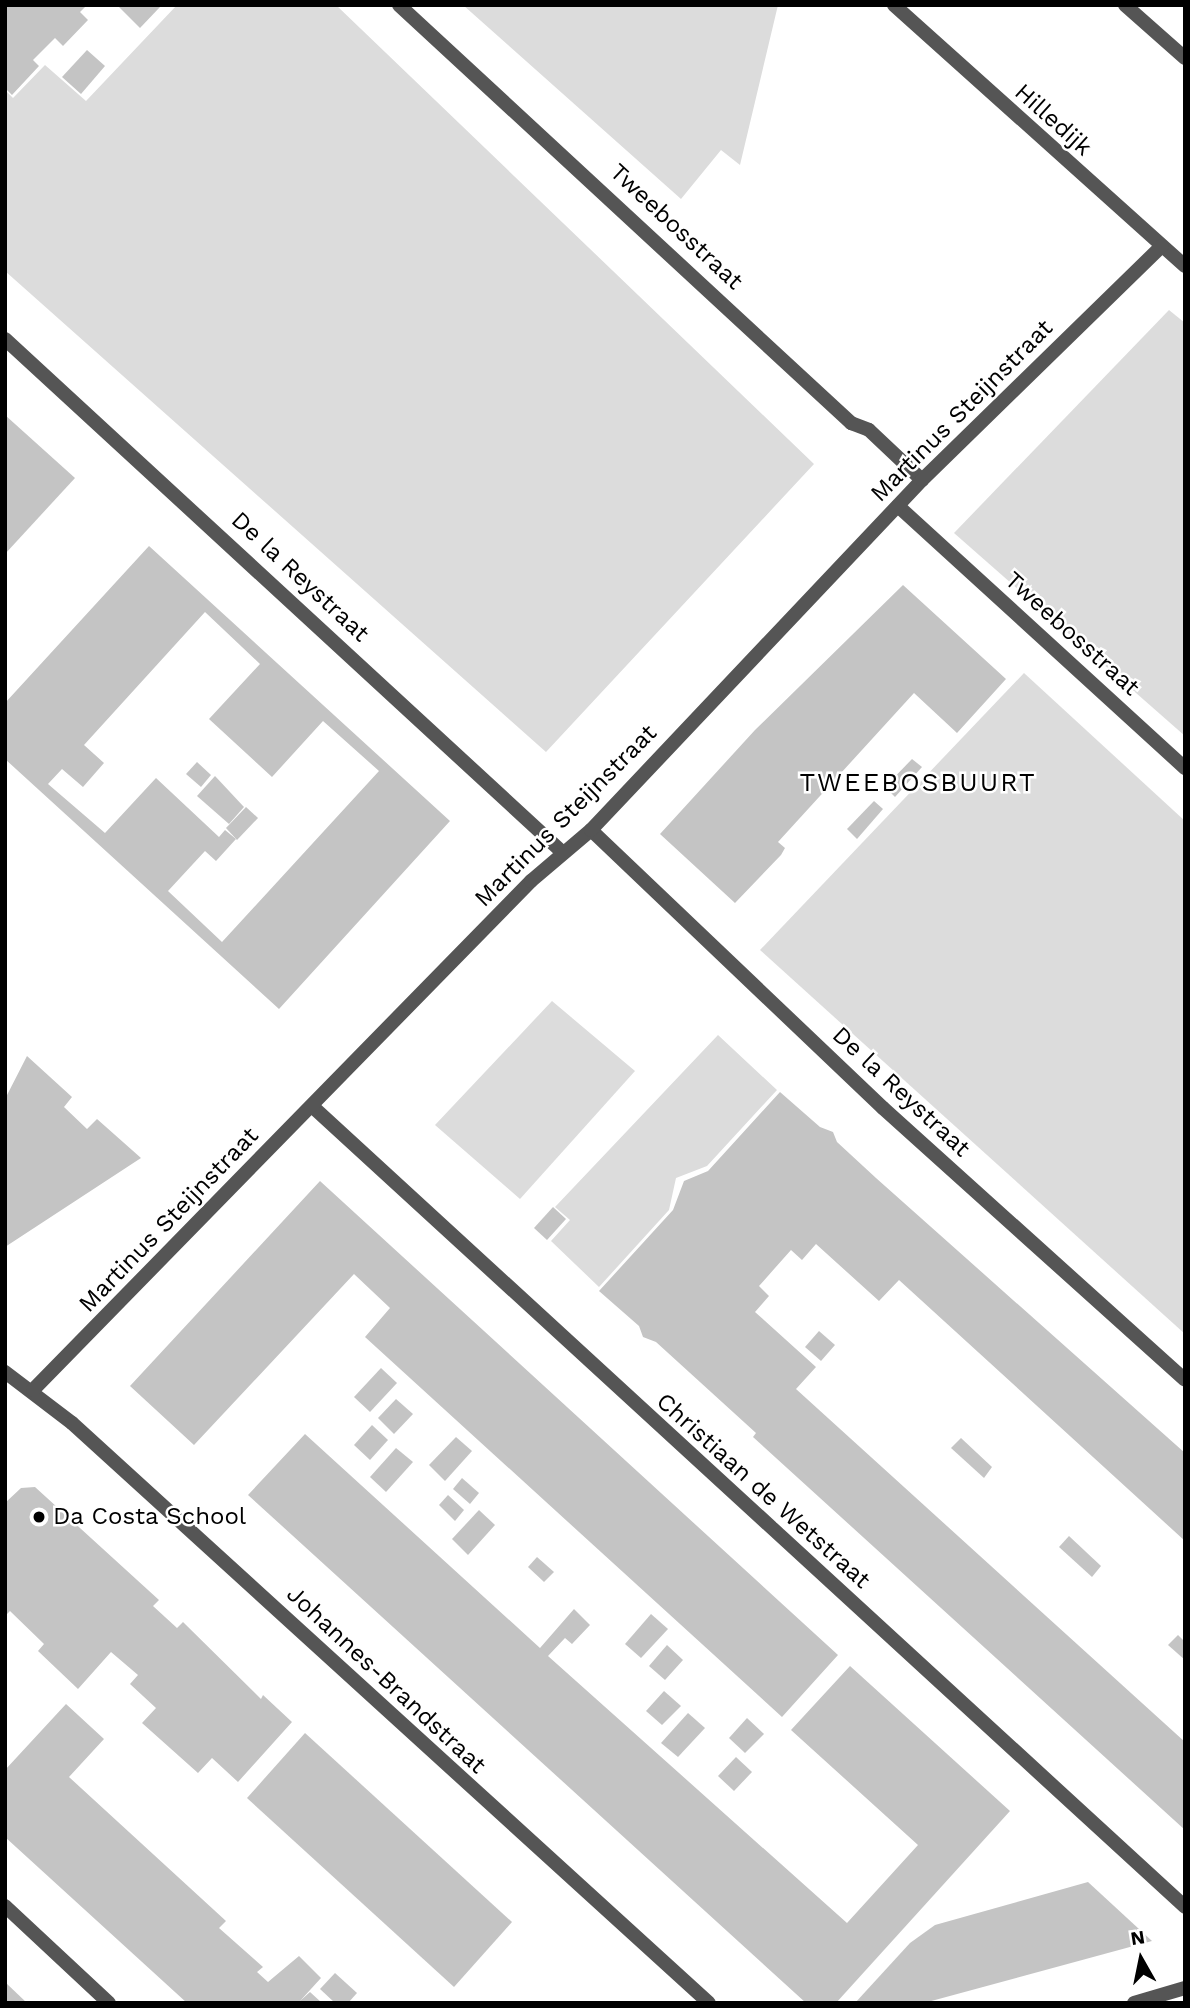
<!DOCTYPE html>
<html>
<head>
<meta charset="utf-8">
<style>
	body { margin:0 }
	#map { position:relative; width:1190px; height:2008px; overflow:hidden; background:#fff; font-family:"Work Sans",sans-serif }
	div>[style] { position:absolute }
	.green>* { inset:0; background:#dcdcdc }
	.building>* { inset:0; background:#c4c4c4 }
	.street>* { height:14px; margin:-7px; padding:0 7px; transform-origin:7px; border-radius:7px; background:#555 }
	.dots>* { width:19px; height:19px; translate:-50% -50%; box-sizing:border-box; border:4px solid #fff; border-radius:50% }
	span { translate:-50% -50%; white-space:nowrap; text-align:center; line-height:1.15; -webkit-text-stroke:5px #fff; paint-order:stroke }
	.street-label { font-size:24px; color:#000 }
	.poi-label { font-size:24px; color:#000 }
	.left { translate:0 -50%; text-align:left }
	.neighbourhood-label { font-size:26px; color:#000; letter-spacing:2px }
	.frame { position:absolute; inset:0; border:7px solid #000; pointer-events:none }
	.north { position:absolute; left:1106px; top:1924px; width:70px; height:70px; -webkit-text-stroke:5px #fff; paint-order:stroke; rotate:351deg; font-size:19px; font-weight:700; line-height:28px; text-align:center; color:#000 }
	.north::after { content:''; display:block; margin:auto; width:24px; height:32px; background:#000; clip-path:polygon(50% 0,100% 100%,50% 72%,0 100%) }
</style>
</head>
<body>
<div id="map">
	<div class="green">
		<i style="clip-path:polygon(177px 5px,336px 5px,814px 464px,546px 752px,5px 271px,5px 90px,13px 98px,45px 65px,86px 101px)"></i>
		<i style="clip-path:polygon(463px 5px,778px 5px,740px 165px,721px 150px,681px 199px)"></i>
		<i style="clip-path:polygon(1169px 310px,1185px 323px,1185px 736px,954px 533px)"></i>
		<i style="clip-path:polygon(1024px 673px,1185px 821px,1185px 1334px,760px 950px)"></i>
		<i style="clip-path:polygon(552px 1001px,635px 1071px,520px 1199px,435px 1125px)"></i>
		<i style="clip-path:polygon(718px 1035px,777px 1090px,707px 1166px,676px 1178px,669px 1210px,599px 1287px,551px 1241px,570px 1220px,555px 1207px)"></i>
	</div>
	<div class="building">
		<i style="clip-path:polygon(5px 5px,87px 5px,80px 12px,88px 20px,63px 46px,55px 38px,33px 60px,39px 66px,12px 95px,5px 88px)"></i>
		<i style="clip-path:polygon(117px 5px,159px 5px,160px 7px,140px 28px)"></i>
		<i style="clip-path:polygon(87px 50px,105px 66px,81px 94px,62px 77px)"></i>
		<i style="clip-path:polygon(5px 415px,75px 478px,5px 554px)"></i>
		<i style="clip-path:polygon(evenodd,149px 546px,450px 821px,279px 1009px,5px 759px,5px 703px,149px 546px,205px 612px,260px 664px,209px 719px,272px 777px,323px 721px,379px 771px,222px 942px,168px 891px,205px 851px,216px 861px,236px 839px,225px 830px,219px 837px,156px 778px,105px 833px,48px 784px,62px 769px,83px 787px,104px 763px,84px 745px,205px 612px)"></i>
		<i style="clip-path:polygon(903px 585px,1006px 679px,957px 733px,914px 693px,778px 842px,785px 848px,781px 855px,735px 903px,660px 834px,755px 730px)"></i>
		<i style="clip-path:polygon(912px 759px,922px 767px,895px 797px,885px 787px)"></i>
		<i style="clip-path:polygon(197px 762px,211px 775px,201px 787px,186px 774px)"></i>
		<i style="clip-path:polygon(215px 776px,244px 807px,229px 824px,197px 796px)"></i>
		<i style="clip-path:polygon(874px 801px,883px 809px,857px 839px,847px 829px)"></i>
		<i style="clip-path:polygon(246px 807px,258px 818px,237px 840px,226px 828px)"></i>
		<i style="clip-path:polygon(27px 1056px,72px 1097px,64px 1107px,87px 1129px,97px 1119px,141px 1158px,5px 1247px,5px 1099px)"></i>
		<i style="clip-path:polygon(780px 1092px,820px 1127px,833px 1132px,837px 1142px,876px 1178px,1185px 1453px,1185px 1541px,899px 1280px,879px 1301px,816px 1244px,802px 1260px,791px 1250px,759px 1286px,769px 1296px,755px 1312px,816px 1367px,796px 1389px,1185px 1742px,1185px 1830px,753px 1437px,756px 1433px,656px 1342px,643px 1337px,639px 1326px,599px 1291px,673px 1210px,684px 1181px,708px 1171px)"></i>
		<i style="clip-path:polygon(320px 1181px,838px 1655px,782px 1717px,365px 1337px,390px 1308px,354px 1274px,194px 1445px,130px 1386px)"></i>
		<i style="clip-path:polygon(553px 1207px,566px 1219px,547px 1240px,534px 1228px)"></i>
		<i style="clip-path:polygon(819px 1331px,835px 1345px,821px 1361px,805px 1347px)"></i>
		<i style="clip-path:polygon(381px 1368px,397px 1383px,370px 1412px,354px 1397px)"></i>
		<i style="clip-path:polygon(396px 1399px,413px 1414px,394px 1434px,378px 1418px)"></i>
		<i style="clip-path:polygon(372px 1425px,388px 1440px,370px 1460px,354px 1445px)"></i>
		<i style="clip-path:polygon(305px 1434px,540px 1648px,574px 1609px,590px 1625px,572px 1644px,565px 1638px,548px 1656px,847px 1923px,918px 1845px,791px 1730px,850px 1666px,1010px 1811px,836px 2003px,806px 2003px,248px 1495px)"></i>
		<i style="clip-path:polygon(456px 1437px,472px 1451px,445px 1481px,429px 1465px)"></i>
		<i style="clip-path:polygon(961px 1438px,992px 1467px,984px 1478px,951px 1448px)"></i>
		<i style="clip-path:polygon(396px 1448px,413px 1462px,386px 1492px,370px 1477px)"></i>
		<i style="clip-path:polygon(462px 1478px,479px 1493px,470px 1504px,453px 1489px)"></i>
		<i style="clip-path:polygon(35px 1487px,159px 1600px,153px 1606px,177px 1628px,183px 1622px,261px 1699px,263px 1695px,292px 1722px,238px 1782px,212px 1758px,198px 1773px,142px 1723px,156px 1708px,130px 1684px,138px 1675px,111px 1652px,78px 1689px,38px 1651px,44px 1644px,10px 1611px,5px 1616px,5px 1503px,21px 1488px)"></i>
		<i style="clip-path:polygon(448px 1495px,464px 1510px,455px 1521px,439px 1505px)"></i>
		<i style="clip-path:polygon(479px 1510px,495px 1525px,468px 1555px,452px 1539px)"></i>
		<i style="clip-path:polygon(1069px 1536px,1101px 1566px,1092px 1577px,1059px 1547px)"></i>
		<i style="clip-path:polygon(537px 1557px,554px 1572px,544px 1582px,528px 1567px)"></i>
		<i style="clip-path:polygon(651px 1614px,668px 1629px,641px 1658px,625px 1644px)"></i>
		<i style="clip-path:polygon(1178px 1635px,1185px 1642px,1185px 1660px,1168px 1645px)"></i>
		<i style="clip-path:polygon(667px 1645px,683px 1660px,665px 1680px,649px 1666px)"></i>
		<i style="clip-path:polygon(664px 1691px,681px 1706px,662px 1725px,646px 1711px)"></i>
		<i style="clip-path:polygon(66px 1704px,104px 1739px,69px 1777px,226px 1921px,219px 1928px,263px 1967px,257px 1972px,268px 1982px,299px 1956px,321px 1978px,300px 2001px,310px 1992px,322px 2003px,187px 2003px,5px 1837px,5px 1770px)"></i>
		<i style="clip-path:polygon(688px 1713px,705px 1728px,678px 1757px,661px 1743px)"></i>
		<i style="clip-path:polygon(747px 1718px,764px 1734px,745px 1753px,729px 1738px)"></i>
		<i style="clip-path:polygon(305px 1733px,512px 1922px,454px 1987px,247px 1798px)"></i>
		<i style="clip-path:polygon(736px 1757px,752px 1772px,734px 1791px,718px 1776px)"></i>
		<i style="clip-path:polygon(1088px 1882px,1152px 1941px,924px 2003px,855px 2003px,910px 1943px,935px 1925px)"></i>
		<i style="clip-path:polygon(335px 1973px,357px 1993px,348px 2003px,335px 2003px,320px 1989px)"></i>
		<i style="clip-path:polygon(5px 1982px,27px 2003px,5px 2003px)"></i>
	</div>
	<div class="street">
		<i style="left:399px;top:5px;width:616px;rotate:42.76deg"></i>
		<i style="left:851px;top:423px;width:19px;rotate:21deg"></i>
		<i style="left:869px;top:430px;width:73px;rotate:43.3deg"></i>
		<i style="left:894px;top:5px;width:391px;rotate:41.9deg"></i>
		<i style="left:1125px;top:5px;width:80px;rotate:41.5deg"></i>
		<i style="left:5px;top:339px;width:756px;rotate:42.64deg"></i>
		<i style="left:898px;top:506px;width:389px;rotate:42.4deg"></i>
		<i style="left:591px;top:830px;width:403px;rotate:43.6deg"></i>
		<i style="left:883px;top:1108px;width:406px;rotate:42deg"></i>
		<i style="left:313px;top:1107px;width:1183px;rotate:42.53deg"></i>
		<i style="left:5px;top:1372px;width:84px;rotate:37.3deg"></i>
		<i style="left:72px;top:1423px;width:861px;rotate:42.32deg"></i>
		<i style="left:33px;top:1390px;width:712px;rotate:-45.63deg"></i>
		<i style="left:531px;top:881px;width:79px;rotate:-40.4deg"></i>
		<i style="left:591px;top:830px;width:482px;rotate:-46.6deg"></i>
		<i style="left:922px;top:480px;width:335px;rotate:-44.3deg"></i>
		<i style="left:5px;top:1906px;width:142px;rotate:43deg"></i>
		<i style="left:1134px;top:2003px;width:53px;rotate:-16.4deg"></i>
	</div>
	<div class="dots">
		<i style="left:39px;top:1517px;background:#000"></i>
	</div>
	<div class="street-label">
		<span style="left:1053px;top:120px;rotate:42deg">Hilledijk</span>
		<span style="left:676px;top:227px;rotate:43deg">Tweebosstraat</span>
		<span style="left:962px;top:411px;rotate:-45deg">Martinus Steijnstraat</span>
		<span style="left:300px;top:577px;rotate:43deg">De la Reystraat</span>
		<span style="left:1072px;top:634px;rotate:42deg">Tweebosstraat</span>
		<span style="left:566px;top:816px;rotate:-45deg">Martinus Steijnstraat</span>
		<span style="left:901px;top:1092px;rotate:43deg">De la Reystraat</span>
		<span style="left:169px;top:1220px;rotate:-46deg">Martinus Steijnstraat</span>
		<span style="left:763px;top:1491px;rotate:42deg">Christiaan de Wetstraat</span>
		<span style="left:386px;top:1680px;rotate:43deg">Johannes-Brandstraat</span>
	</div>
	<div class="poi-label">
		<span class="left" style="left:53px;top:1517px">Da Costa School</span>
	</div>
	<div class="neighbourhood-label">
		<span style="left:918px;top:783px">TWEEBOSBUURT</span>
	</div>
	<div class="frame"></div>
	<div class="north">N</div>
</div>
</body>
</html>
